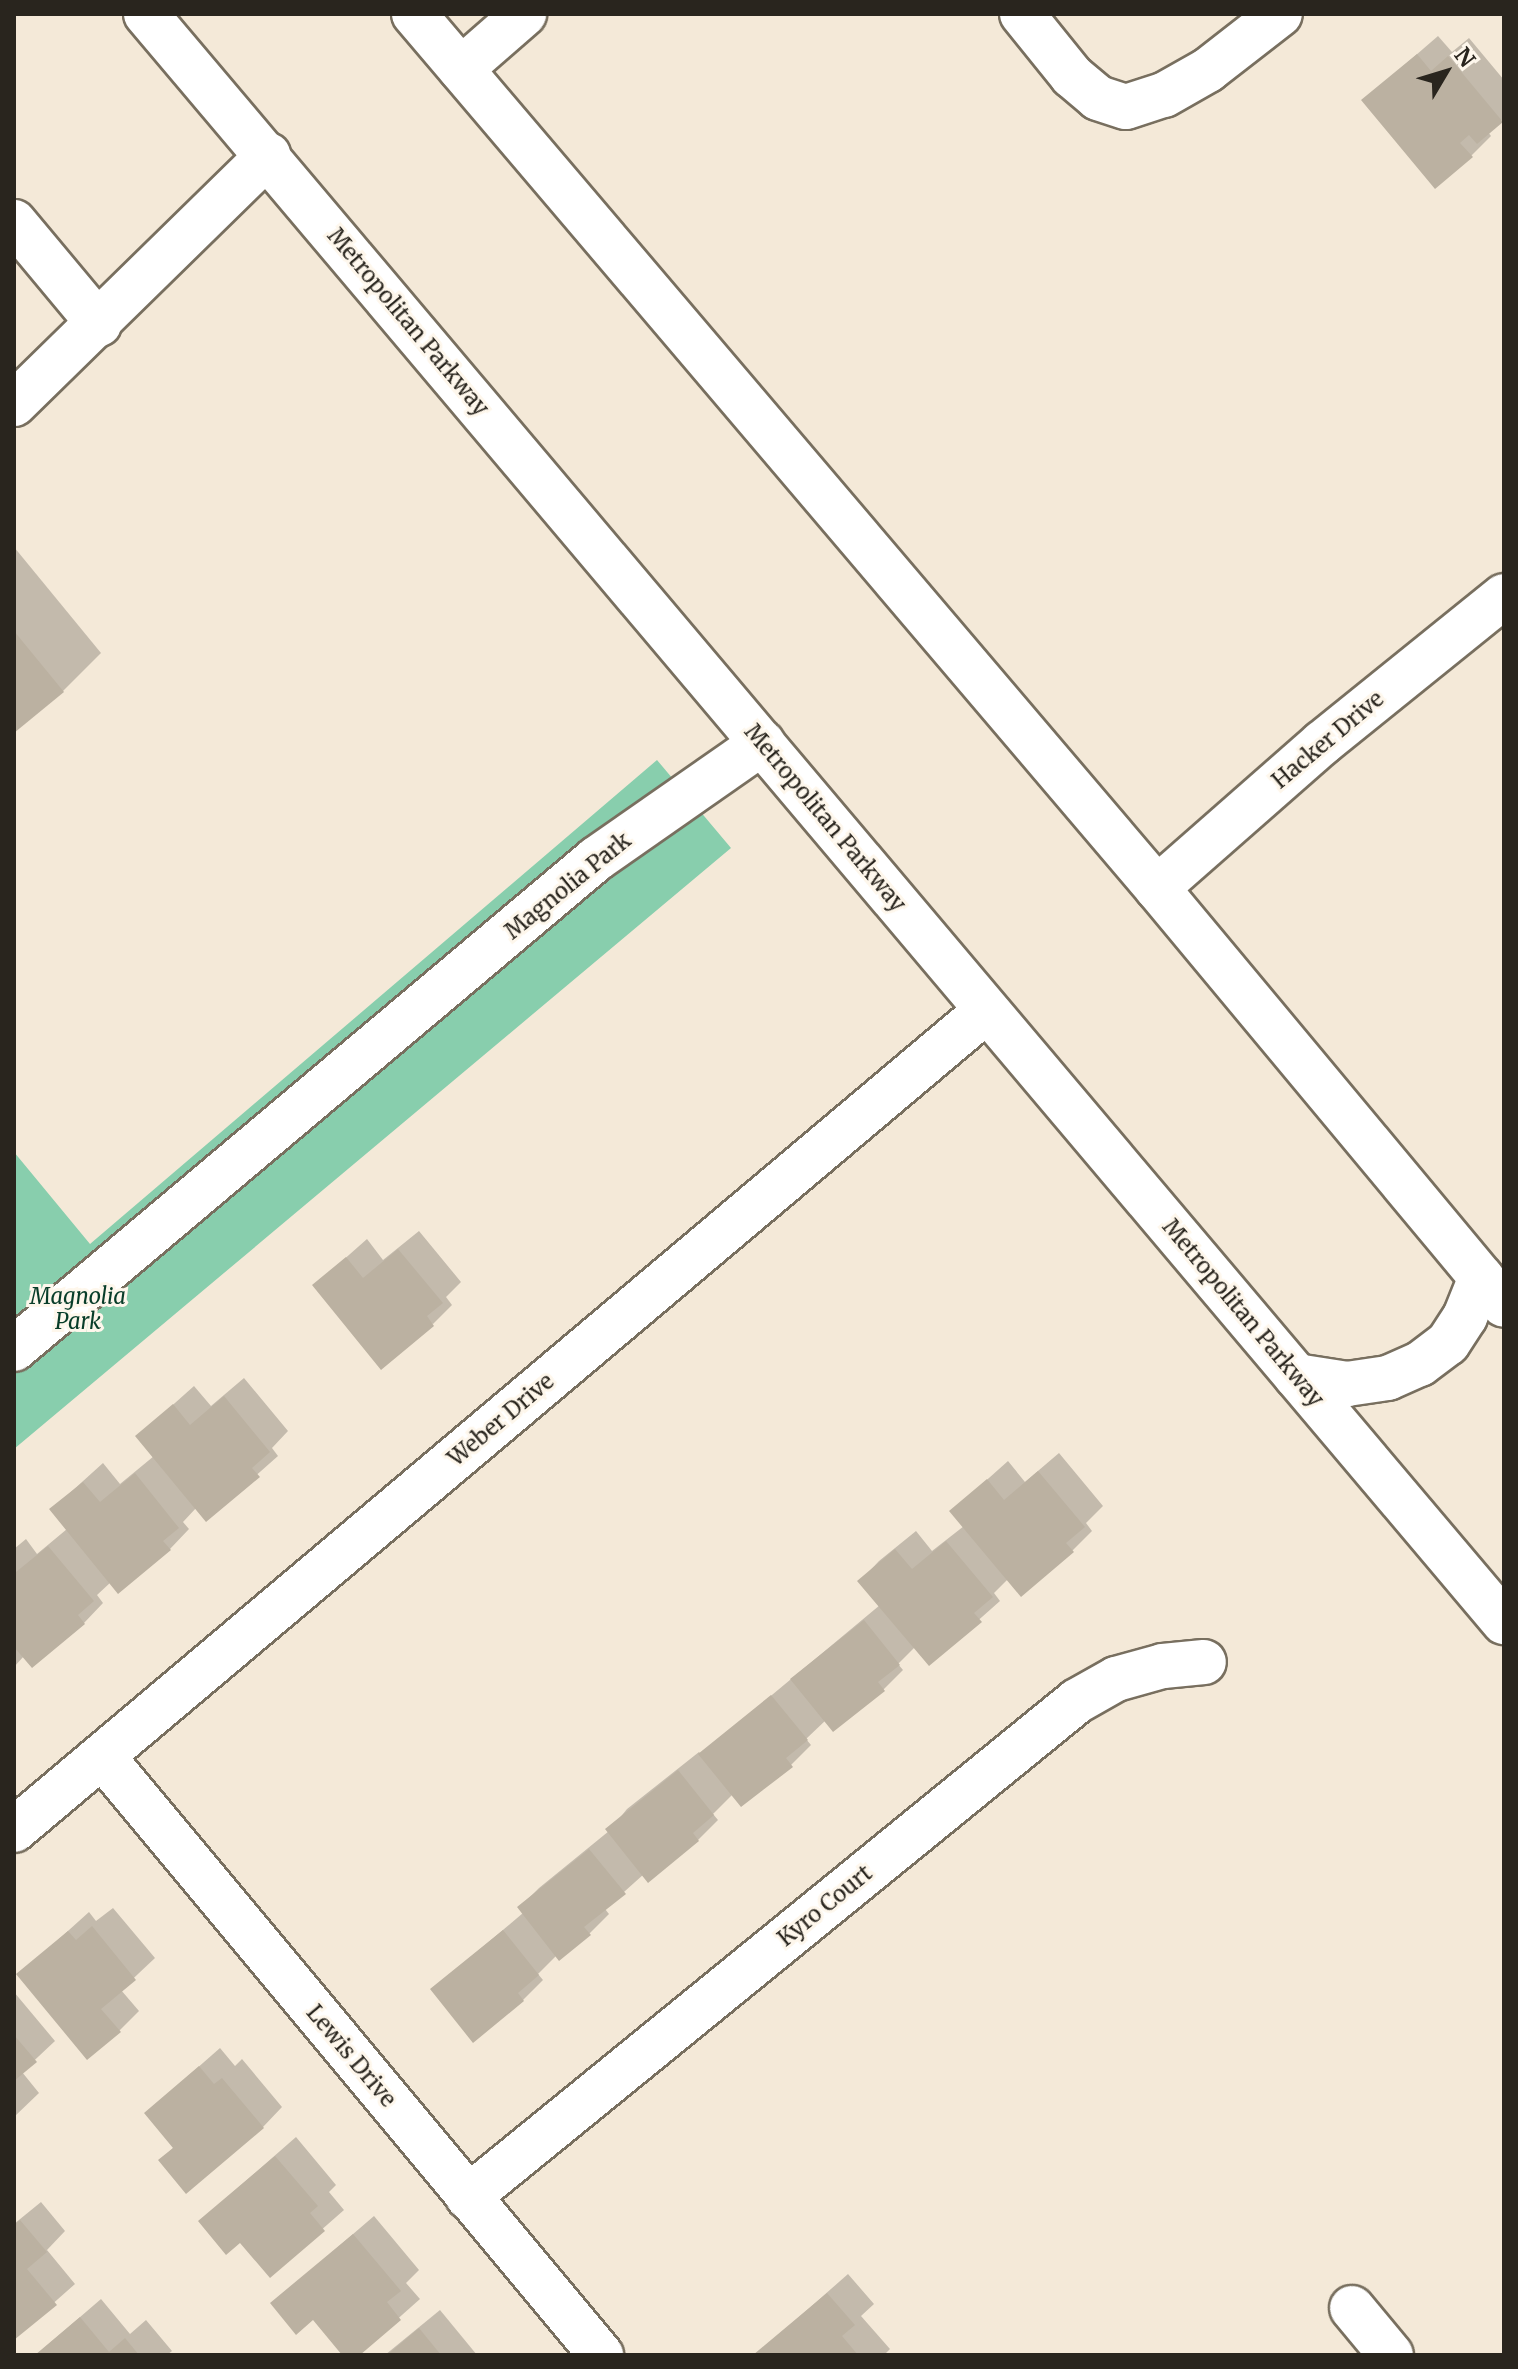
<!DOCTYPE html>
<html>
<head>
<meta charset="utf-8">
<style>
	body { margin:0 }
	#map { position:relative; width:1518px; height:2369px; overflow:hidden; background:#f4e9d8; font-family:Merriweather,serif }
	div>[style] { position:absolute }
	.green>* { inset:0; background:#88cead }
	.shadow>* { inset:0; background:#0003 }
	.building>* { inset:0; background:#bbb1a1 }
	.roads { filter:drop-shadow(2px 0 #786f5f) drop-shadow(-2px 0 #786f5f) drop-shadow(0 2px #786f5f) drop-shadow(0 -2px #786f5f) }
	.minor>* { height:44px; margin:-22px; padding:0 22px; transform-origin:22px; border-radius:22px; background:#fff }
	.major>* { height:44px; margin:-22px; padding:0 22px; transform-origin:22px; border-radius:22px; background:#fff }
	span { translate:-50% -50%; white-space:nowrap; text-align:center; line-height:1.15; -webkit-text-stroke:6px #fef7ec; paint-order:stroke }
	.street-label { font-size:22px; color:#29251e }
	.park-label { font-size:22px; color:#083d29; font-style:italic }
	.frame { position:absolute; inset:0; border:16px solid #29251e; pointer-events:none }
	.north { position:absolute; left:1406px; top:32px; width:80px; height:80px; -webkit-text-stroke:6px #fef7ec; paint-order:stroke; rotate:52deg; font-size:22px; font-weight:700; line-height:32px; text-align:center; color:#29251e }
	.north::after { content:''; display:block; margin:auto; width:28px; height:36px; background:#29251e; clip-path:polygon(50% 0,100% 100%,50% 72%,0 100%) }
</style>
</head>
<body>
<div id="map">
	<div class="green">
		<i style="clip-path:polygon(657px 760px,731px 848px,14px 1449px,14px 1152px,90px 1244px)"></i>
	</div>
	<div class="shadow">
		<i style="clip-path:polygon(1438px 36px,1452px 52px,1469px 38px,1504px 80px,1504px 118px,1488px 132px,1491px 136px,1471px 156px,1364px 100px)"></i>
		<i style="clip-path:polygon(14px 547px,101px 653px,63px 691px,14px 731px)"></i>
		<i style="clip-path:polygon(419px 1231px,461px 1282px,446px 1297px,452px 1305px,433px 1324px,315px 1285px,367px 1239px,383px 1260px)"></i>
		<i style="clip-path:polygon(244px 1378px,288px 1431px,272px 1448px,278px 1456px,207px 1519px,197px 1507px,183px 1522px,189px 1529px,170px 1549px,111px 1582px,97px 1595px,103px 1603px,84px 1623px,24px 1656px,14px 1667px,14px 1549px,26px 1539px,37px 1554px,67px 1529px,51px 1510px,103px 1463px,120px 1484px,154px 1456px,138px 1436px,194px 1386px,211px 1406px)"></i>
		<i style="clip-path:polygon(1059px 1453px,1103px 1506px,1086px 1523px,1092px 1531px,1073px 1550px,1021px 1594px,1008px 1579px,994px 1593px,1000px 1601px,929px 1664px,915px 1647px,898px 1664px,903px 1670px,883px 1690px,826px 1720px,806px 1739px,811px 1745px,791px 1765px,733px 1794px,713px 1814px,718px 1820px,698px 1840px,644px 1874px,605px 1909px,609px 1914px,589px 1934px,557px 1955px,538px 1974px,543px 1980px,523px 2000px,433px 1989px,523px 1913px,519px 1908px,539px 1888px,609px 1831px,627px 1809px,699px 1752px,701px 1754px,880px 1605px,860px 1581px,879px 1561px,916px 1531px,932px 1551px,964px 1526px,952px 1511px,1008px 1461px,1025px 1482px)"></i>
		<i style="clip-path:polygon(113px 1908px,155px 1958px,121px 1990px,139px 2011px,119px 2031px,19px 1975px,89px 1912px,96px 1921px)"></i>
		<i style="clip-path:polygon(14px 1992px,55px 2041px,22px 2072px,39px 2093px,14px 2117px)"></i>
		<i style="clip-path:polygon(220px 2048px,235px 2066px,242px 2059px,282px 2107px,263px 2127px,161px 2160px,174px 2147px,146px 2113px)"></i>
		<i style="clip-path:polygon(296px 2137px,336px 2185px,329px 2192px,344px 2210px,270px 2275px,240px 2240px,200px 2221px)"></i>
		<i style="clip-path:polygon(41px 2202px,65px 2231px,47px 2250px,75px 2284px,14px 2338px,14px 2224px)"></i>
		<i style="clip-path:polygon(374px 2216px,419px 2270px,406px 2283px,420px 2299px,357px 2355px,345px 2355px,314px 2317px,273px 2303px)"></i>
		<i style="clip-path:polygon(848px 2274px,874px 2304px,861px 2316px,890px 2349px,884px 2355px,756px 2355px)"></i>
		<i style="clip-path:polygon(101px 2299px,130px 2334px,146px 2320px,172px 2351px,167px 2355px,36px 2355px)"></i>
		<i style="clip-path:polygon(440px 2310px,477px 2355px,385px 2355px)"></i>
	</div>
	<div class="building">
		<i style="clip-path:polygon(1417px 54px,1431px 71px,1448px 56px,1503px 122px,1477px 144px,1469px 135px,1460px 143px,1473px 157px,1435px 189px,1361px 100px)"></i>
		<i style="clip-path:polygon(14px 631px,64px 692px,14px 733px)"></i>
		<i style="clip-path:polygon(398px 1249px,443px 1303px,427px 1316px,434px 1326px,381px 1370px,312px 1285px,346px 1257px,363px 1278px)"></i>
		<i style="clip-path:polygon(224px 1396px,270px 1452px,252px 1468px,260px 1477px,206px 1522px,135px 1436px,173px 1404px,190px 1425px)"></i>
		<i style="clip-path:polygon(1038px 1471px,1085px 1527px,1066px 1543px,1074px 1552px,1021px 1597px,949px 1511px,987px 1479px,1004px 1500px)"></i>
		<i style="clip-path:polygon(135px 1473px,179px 1528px,163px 1541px,171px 1550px,118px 1594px,49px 1509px,83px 1482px,100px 1502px)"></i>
		<i style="clip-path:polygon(946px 1541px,993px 1597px,974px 1613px,982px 1622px,929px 1666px,857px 1581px,895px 1549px,912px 1569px)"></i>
		<i style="clip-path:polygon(48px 1546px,94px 1601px,78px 1615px,85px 1624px,32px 1668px,14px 1647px,14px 1569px,16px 1572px)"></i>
		<i style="clip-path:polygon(864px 1620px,900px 1665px,878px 1682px,885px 1691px,833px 1732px,790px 1679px)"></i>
		<i style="clip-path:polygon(771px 1695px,808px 1740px,786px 1758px,793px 1767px,741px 1807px,698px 1754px)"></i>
		<i style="clip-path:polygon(678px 1770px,714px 1815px,693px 1833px,699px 1841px,648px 1883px,605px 1829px)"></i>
		<i style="clip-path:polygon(589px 1849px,626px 1894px,584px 1927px,591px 1935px,559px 1961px,517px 1907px)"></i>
		<i style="clip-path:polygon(92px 1926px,136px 1980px,101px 2009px,121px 2032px,87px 2060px,16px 1974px,68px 1931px,76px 1940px)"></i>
		<i style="clip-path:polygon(503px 1930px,539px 1975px,518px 1993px,524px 2001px,473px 2043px,430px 1989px)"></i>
		<i style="clip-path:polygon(14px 2035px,37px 2062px,14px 2081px)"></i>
		<i style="clip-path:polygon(199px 2066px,214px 2084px,222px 2078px,264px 2128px,186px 2194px,158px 2160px,173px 2148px,144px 2113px)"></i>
		<i style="clip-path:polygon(275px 2156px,318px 2206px,310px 2213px,325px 2231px,270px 2278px,240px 2243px,226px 2255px,198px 2221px)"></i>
		<i style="clip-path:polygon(20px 2220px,47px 2252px,27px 2269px,57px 2305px,14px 2340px,14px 2225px)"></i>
		<i style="clip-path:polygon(353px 2234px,401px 2291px,387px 2302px,401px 2320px,360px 2355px,342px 2355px,313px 2320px,296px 2335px,270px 2303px)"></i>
		<i style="clip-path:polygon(827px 2293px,855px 2325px,842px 2336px,858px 2355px,753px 2355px)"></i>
		<i style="clip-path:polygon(80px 2317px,109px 2352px,125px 2338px,139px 2355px,35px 2355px)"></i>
		<i style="clip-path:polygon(419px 2328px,441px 2355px,387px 2355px)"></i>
	</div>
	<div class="roads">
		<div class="minor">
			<i style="left:1022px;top:14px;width:80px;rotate:51.1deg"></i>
			<i style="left:1072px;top:76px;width:34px;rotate:40deg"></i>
			<i style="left:1098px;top:98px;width:29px;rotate:18deg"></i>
			<i style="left:1126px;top:107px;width:40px;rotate:-18deg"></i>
			<i style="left:1164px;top:95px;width:51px;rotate:-29.6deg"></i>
			<i style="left:1208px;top:70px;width:91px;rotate:-37.9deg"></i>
			<i style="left:461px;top:69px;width:84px;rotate:-41.1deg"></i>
			<i style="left:14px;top:222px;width:133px;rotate:50.2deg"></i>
			<i style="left:14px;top:404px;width:356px;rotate:-44.4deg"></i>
			<i style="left:1157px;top:888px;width:220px;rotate:-41.3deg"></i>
			<i style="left:1322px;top:743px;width:234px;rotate:-38.9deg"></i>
			<i style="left:14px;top:1349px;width:761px;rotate:-40.09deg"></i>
			<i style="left:596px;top:859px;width:203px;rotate:-34.9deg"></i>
			<i style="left:102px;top:1756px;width:780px;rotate:50.2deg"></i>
			<i style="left:14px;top:1830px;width:1272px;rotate:-40.12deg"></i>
			<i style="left:468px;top:2197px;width:785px;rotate:-39.16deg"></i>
			<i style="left:1077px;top:1701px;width:45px;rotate:-29.4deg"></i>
			<i style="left:1116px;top:1679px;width:49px;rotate:-15.5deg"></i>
			<i style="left:1163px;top:1666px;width:41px;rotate:-5.6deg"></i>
			<i style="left:1352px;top:2308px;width:61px;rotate:50.3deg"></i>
		</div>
		<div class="major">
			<i style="left:146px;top:14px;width:2105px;rotate:49.82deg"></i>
			<i style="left:414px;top:14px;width:1147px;rotate:49.63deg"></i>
			<i style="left:1157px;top:888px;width:542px;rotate:50.23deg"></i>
			<i style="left:1296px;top:1376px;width:52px;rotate:8.9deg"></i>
			<i style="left:1347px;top:1384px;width:41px;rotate:-8.3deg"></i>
			<i style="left:1388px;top:1378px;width:35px;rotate:-24deg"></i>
			<i style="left:1420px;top:1364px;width:35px;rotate:-37deg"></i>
			<i style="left:1448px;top:1343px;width:31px;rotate:-57deg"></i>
			<i style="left:1465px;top:1317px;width:43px;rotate:-68.2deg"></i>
		</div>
	</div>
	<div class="street-label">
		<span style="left:408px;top:322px;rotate:50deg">Metropolitan Parkway</span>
		<span style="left:1328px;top:740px;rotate:-40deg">Hacker Drive</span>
		<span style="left:825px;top:818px;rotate:50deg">Metropolitan Parkway</span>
		<span style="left:568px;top:886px;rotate:-39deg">Magnolia Park</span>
		<span style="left:1243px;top:1313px;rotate:50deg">Metropolitan Parkway</span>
		<span style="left:501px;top:1420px;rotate:-40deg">Weber Drive</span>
		<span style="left:825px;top:1906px;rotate:-39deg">Kyro Court</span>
		<span style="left:351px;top:2056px;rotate:50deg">Lewis Drive</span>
	</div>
	<div class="park-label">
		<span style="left:78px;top:1309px">Magnolia<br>Park</span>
	</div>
	<div class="frame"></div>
	<div class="north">N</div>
</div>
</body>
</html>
